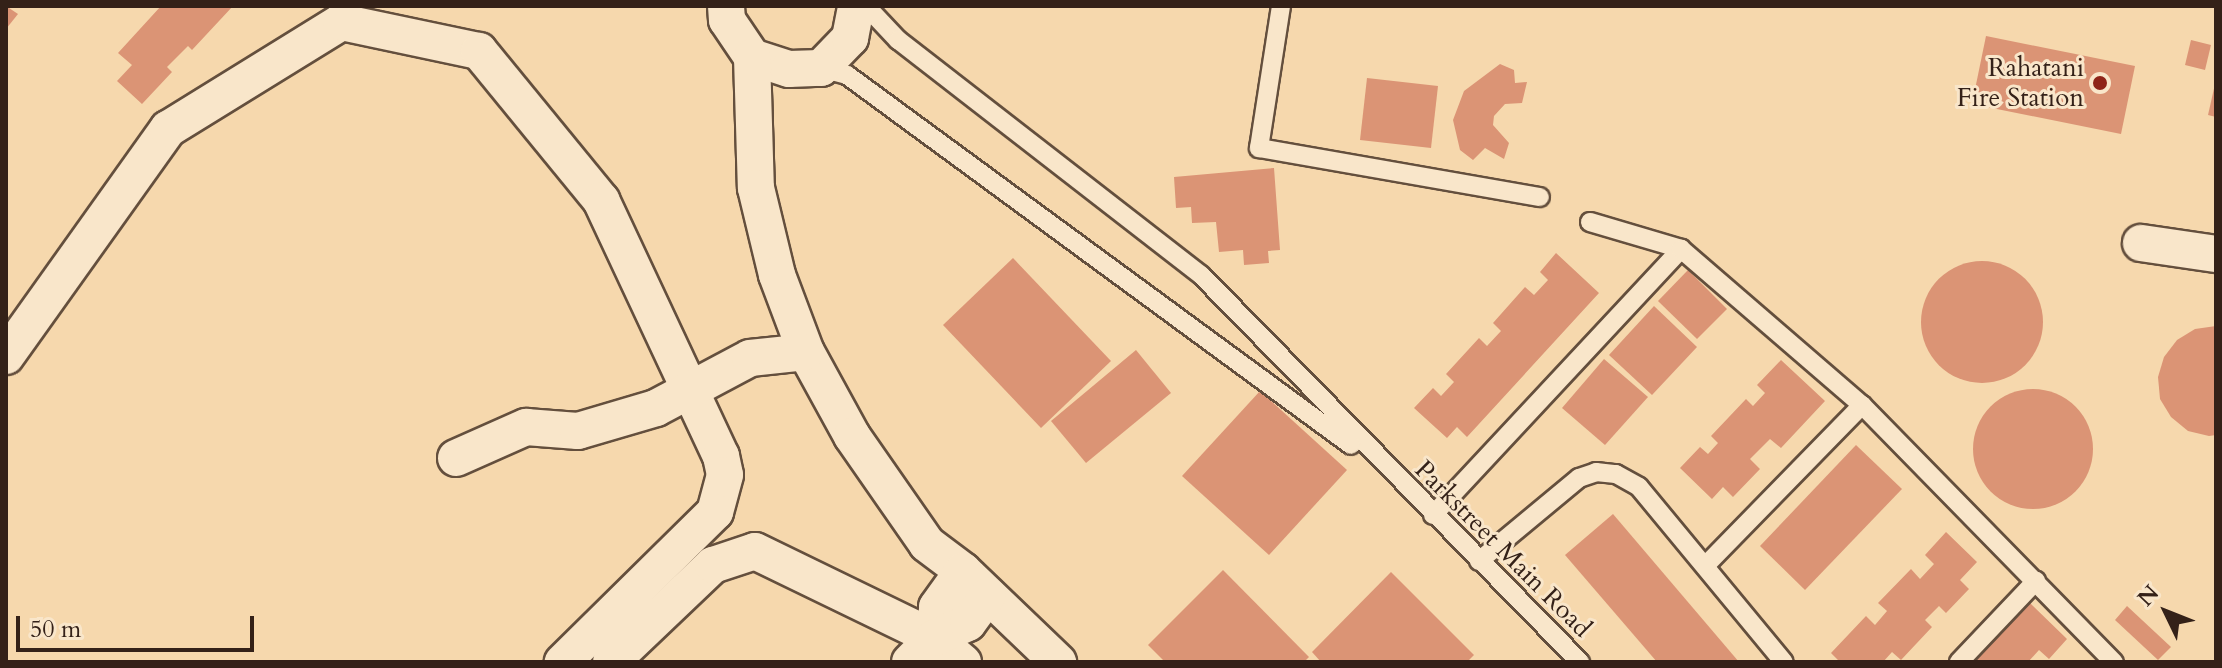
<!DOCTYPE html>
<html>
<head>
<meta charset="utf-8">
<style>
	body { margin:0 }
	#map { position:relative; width:2222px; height:668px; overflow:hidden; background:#f6d8ad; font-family:Cardo,serif }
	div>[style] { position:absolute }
	.building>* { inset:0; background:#db9475 }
	.round { border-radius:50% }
	.roads { filter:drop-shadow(2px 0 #644f3d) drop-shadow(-2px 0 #644f3d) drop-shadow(0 2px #644f3d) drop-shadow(0 -2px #644f3d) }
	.lane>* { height:18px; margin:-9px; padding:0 9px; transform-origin:9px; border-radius:9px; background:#f9e6ca }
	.street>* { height:36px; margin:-18px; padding:0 18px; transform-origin:18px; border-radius:18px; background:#f9e6ca }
	.dots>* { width:22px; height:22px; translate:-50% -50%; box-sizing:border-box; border:4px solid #f9e6ca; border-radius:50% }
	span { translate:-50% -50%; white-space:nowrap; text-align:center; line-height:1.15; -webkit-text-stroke:6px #f9e6ca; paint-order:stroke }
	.poi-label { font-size:26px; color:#342118 }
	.right { translate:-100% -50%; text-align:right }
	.street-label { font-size:26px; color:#342118 }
	.frame { position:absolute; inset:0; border:8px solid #342118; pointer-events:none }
	.north { position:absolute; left:2126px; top:572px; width:80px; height:80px; -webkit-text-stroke:6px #f9e6ca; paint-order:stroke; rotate:313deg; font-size:22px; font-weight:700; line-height:32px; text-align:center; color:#342118 }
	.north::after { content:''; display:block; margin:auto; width:28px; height:36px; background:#342118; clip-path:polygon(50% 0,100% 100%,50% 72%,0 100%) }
	.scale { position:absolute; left:16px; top:616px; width:238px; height:36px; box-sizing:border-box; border:4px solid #342118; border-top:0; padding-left:10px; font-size:24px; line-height:28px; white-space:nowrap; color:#342118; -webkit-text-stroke:6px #f9e6ca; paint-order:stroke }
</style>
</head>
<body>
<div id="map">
	<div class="building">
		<i style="clip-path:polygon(6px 6px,18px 14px,6px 29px)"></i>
		<i style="clip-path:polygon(161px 6px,233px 6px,192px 50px,188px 46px,167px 67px,172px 72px,142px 104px,117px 81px,132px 65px,118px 53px)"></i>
		<i style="clip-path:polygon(1986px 36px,2135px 66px,2121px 134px,1972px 104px)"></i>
		<i style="clip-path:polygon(2191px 40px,2211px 45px,2205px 70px,2185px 65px)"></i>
		<i style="clip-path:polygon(1500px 64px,1514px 70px,1515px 83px,1527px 82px,1522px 103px,1505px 104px,1494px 116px,1493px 125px,1509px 143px,1504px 159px,1485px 148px,1473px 160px,1460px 150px,1453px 120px,1464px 91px)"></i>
		<i style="clip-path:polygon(1367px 78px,1438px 86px,1431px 148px,1360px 140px)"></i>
		<i style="clip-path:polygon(2215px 84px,2216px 85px,2216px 117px,2208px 115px)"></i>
		<i style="clip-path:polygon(1274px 168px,1280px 250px,1268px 251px,1269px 263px,1244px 265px,1243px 250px,1219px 252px,1216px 222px,1192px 223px,1191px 207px,1176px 208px,1174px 177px)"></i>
		<i style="clip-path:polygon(1556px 253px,1599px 293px,1467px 437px,1457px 427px,1447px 438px,1414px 408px,1433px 388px,1441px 396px,1454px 382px,1446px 374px,1479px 338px,1487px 346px,1501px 331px,1493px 323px,1525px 287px,1534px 295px,1548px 280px,1540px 272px)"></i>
		<i style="clip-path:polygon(1013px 258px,1111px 361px,1041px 428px,943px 325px)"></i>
		<i class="round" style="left:1921px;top:261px;width:122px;height:122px"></i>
		<i style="clip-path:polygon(1688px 270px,1727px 309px,1697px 339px,1658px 301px)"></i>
		<i style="clip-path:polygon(1654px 306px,1697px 347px,1652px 395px,1609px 355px)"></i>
		<i style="clip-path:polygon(2216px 326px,2216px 435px,2209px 436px,2188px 431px,2171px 417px,2160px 399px,2158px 377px,2164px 357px,2177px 340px,2195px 329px)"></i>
		<i style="clip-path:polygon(1136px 350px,1171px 393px,1086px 463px,1051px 421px)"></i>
		<i style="clip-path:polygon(1604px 359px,1648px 397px,1605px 445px,1562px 408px)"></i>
		<i style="clip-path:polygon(1781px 360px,1825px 401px,1781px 448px,1770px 439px,1750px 459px,1760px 469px,1733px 497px,1723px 487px,1712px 499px,1680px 468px,1700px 447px,1708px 454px,1718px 443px,1711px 436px,1746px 399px,1753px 406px,1765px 393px,1757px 385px)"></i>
		<i class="round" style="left:1973px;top:389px;width:120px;height:120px"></i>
		<i style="clip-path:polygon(1260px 391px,1347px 470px,1269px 555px,1182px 476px)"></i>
		<i style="clip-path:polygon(1856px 445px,1902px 489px,1805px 590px,1760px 546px)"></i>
		<i style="clip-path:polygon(1613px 514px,1739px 662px,1657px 662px,1565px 555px)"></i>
		<i style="clip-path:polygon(1946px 532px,1977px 562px,1960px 580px,1969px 589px,1946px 613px,1939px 606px,1925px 620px,1932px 627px,1901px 660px,1892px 652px,1883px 662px,1840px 662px,1831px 653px,1866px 616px,1875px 625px,1887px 611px,1878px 603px,1911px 569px,1920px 579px,1934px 564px,1925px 555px)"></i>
		<i style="clip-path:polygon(1223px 570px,1309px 657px,1304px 662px,1165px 662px,1148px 645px)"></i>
		<i style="clip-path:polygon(1391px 572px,1474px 655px,1467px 662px,1321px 662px,1312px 652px)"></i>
		<i style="clip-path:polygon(2030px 603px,2067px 639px,2049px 659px,2039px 650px,2028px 662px,1973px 662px)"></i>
		<i style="clip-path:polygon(2127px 606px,2171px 647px,2158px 660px,2115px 620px)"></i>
	</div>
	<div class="roads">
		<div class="lane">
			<i style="left:866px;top:6px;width:47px;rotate:46.7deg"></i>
			<i style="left:898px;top:40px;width:383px;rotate:37.8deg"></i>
			<i style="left:1201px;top:275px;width:542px;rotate:45.6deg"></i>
			<i style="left:1281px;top:6px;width:144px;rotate:98.8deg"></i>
			<i style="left:1259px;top:148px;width:285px;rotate:9.9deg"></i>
			<i style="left:821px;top:68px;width:27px;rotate:15deg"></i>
			<i style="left:847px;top:75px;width:625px;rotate:36.28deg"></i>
			<i style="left:1590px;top:222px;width:95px;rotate:16.5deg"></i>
			<i style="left:1433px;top:515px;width:364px;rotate:-47deg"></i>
			<i style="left:1681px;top:249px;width:239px;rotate:40.8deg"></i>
			<i style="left:1862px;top:405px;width:360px;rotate:45.6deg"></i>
			<i style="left:1479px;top:561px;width:130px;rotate:-39.7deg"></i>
			<i style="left:1579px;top:478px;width:18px;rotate:-19deg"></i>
			<i style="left:1596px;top:472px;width:20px;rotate:6deg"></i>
			<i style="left:1616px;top:474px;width:26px;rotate:29deg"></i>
			<i style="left:1639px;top:487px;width:227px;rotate:50.4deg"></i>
			<i style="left:1705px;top:566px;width:225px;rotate:-45.7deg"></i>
			<i style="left:1959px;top:662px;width:112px;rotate:-46.5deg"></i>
		</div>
		<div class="street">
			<i style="left:726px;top:6px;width:14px;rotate:86deg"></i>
			<i style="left:727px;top:20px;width:45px;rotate:56deg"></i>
			<i style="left:752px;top:57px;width:39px;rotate:18deg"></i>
			<i style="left:789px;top:69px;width:32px;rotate:-2deg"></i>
			<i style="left:821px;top:68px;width:42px;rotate:-46deg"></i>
			<i style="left:850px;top:38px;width:33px;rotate:-79deg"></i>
			<i style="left:752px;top:57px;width:131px;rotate:88.3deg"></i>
			<i style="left:756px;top:188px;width:89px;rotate:76.4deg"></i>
			<i style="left:777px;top:275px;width:82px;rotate:69.4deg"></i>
			<i style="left:806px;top:352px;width:96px;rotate:61.3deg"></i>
			<i style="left:852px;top:436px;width:131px;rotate:55.2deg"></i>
			<i style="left:927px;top:544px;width:45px;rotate:36.9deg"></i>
			<i style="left:963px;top:571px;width:132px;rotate:43.8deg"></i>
			<i style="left:2141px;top:243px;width:76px;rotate:8.3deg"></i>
			<i style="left:6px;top:356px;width:279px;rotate:-54.5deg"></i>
			<i style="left:168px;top:129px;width:203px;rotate:-31.7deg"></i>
			<i style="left:341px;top:22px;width:141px;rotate:11.9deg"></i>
			<i style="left:479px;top:51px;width:193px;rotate:50.7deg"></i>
			<i style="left:601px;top:200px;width:283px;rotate:64.9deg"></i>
			<i style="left:721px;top:456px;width:19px;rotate:78deg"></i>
			<i style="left:725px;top:475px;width:38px;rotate:105deg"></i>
			<i style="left:715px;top:512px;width:214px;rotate:135.4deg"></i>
			<i style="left:456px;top:458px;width:77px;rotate:-23.9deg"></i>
			<i style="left:526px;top:427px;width:52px;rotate:4.4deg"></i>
			<i style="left:578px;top:431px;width:81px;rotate:-16.4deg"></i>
			<i style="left:656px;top:408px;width:106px;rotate:-28deg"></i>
			<i style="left:750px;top:358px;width:56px;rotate:-6.1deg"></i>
			<i style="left:934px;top:638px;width:31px;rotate:-84deg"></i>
			<i style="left:937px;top:607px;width:44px;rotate:-54.2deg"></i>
			<i style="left:611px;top:662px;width:141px;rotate:-43.6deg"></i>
			<i style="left:713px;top:565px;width:44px;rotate:-18.4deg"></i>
			<i style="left:755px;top:551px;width:199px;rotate:25.9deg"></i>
			<i style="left:934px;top:638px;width:38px;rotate:40deg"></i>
			<i style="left:910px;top:662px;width:34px;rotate:-45deg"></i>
			<i style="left:934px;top:638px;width:37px;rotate:-24deg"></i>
			<i style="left:968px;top:623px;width:34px;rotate:-54deg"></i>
		</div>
	</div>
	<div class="dots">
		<i style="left:2100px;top:83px;background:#8f2418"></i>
	</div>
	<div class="poi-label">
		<span class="right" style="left:2084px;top:83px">Rahatani<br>Fire Station</span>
	</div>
	<div class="street-label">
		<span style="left:1503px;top:549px;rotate:45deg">Parkstreet Main Road</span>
	</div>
	<div class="frame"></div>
	<div class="north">N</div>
	<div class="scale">50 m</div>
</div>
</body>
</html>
